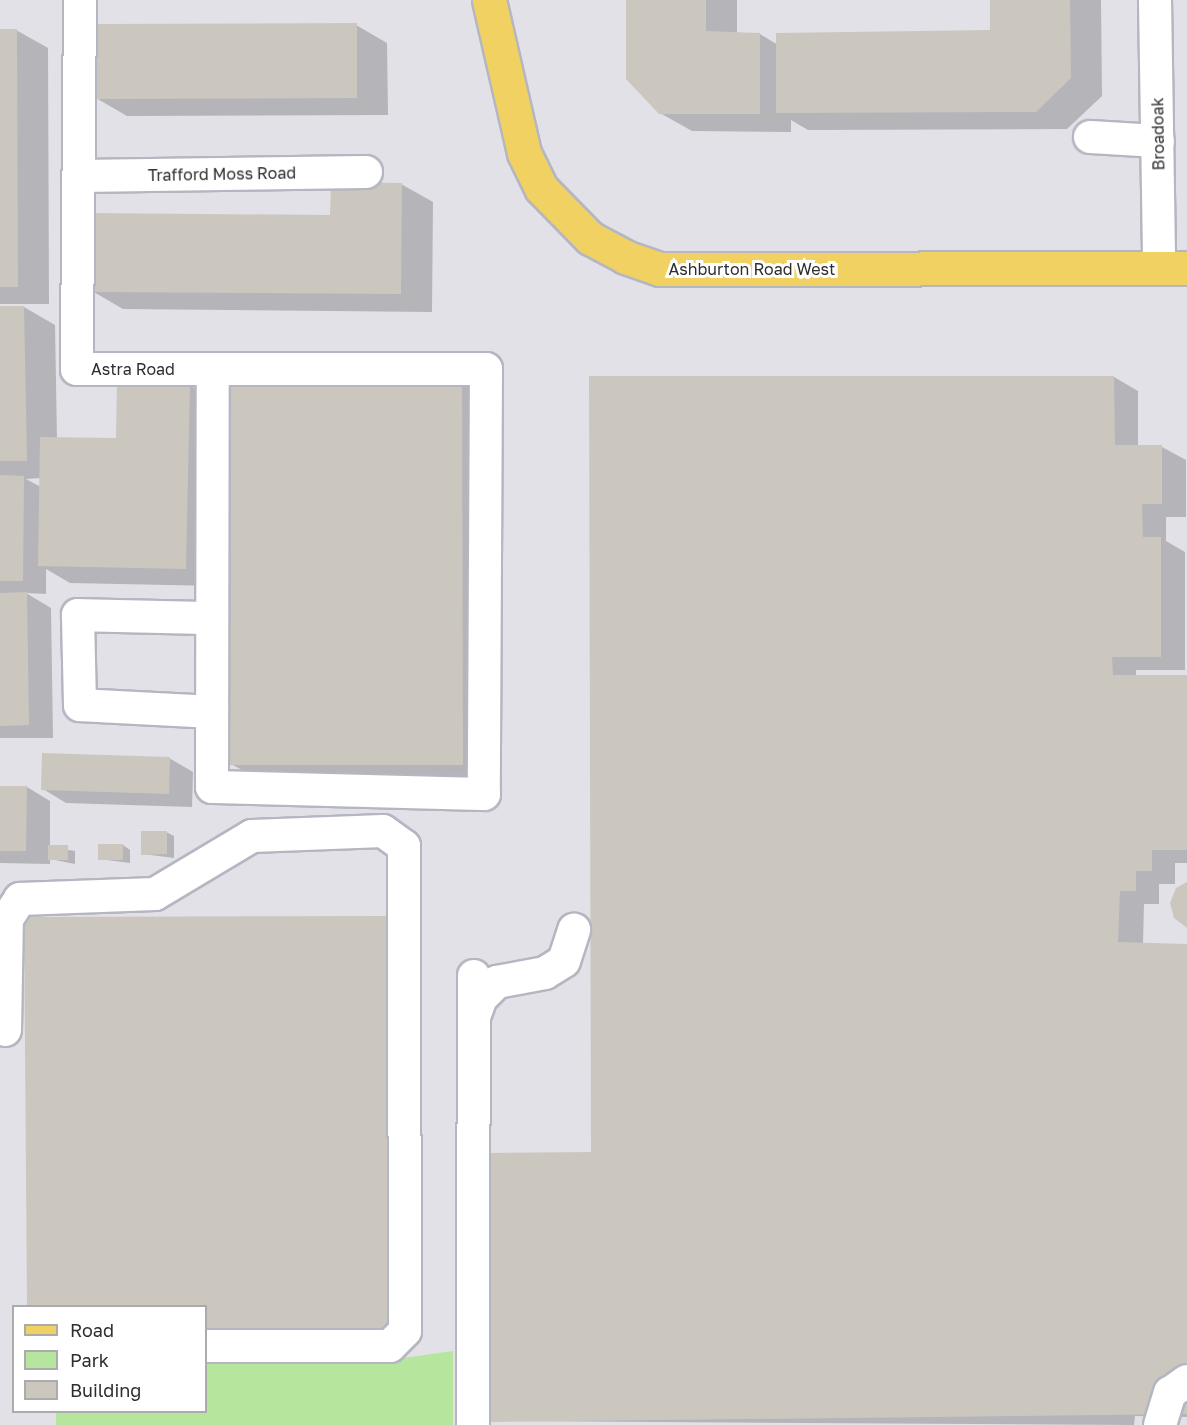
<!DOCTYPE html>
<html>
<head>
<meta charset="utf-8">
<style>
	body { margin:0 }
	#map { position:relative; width:1187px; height:1425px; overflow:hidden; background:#efe9e1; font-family:"Golos Text",sans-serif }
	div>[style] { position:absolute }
	.industrial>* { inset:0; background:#e3e1e8 }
	.green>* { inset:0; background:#b6e59e }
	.shadow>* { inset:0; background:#0003 }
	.building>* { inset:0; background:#cbc7bf }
	.roads { filter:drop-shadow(2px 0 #b4b7c1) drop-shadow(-2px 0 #b4b7c1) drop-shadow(0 2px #b4b7c1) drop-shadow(0 -2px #b4b7c1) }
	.minor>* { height:32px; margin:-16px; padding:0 16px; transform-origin:16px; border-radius:16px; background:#fff }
	.major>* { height:33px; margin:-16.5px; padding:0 16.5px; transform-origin:16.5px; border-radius:16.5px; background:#f2d163 }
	span { translate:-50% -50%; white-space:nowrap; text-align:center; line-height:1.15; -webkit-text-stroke:6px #fff; paint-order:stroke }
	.street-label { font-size:16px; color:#2e2e2e }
	.legend { position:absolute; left:12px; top:1305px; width:195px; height:108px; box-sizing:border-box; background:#fff; border:2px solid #ababab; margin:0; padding:8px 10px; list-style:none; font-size:18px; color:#2e2e2e }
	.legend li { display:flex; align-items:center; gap:12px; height:30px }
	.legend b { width:30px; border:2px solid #ababab }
</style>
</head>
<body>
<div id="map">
	<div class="industrial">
		<i style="clip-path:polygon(evenodd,0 0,1187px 0,1187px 1425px,0 1425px,0 0,14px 1306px,206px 1306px,206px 1412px,14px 1412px,14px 1306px)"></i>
	</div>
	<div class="green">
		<i style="clip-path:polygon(453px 1351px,453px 1425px,56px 1425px,56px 1412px,206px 1412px,206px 1358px,403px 1358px)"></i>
	</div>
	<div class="shadow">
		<i style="clip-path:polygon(627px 0,737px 0,737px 34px,760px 34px,778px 45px,991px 31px,992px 0,1101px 0,1102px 96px,1067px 129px,808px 130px,791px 120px,791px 132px,692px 131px,660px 113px)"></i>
		<i style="clip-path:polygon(356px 25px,387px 43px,388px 115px,127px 116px,96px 98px)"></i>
		<i style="clip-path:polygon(0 30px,16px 30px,48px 48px,49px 304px,0 304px)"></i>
		<i style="clip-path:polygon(401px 184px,433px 202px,432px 312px,123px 309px,92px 291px,332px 217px)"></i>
		<i style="clip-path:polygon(evenodd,0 307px,24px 307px,55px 325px,57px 439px,117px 440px,189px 385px,220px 403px,217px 586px,70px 583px,46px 569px,46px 594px,26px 593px,51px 608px,53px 738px,0 738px,0 307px,41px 478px,41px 487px,26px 479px,41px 478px)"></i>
		<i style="clip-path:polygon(1114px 377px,1138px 391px,1138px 447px,1162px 447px,1186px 460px,1186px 517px,1166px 517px,1166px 541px,1185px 552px,1185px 670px,1136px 670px,1136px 676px,1187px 676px,1187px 863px,1175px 863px,1175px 884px,1159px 884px,1159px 904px,1144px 904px,1143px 944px,1187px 945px,1187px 1417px,1135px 1416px,1134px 1425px,492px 1421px,592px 1154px,590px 378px)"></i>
		<i style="clip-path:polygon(462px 379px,486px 393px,486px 778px,255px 777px,231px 764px)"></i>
		<i style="clip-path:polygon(169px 758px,193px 772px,192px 807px,66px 803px,43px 789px)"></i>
		<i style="clip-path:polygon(0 787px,27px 787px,50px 801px,50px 847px,75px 851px,75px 864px,50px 859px,50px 864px,0 863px)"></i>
		<i style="clip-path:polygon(166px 832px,174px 836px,174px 858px,143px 854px)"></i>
		<i style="clip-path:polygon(123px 845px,130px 850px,130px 863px,99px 859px)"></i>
		<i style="clip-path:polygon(388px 917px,411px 931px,414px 1344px,206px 1345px,206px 1306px,29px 1306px,26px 919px)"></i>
	</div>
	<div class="building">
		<i style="clip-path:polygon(626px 0,706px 0,706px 31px,760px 33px,760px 114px,659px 114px,626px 79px)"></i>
		<i style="clip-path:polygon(990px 0,1070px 0,1071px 78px,1036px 112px,776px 113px,776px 33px,990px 30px)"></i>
		<i style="clip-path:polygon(357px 23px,357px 98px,94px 99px,94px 24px)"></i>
		<i style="clip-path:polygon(0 29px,17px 29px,18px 287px,0 287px)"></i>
		<i style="clip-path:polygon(331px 182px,402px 183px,401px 294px,91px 292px,91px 213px,330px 215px)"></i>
		<i style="clip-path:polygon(0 306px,24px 306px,27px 461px,0 461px)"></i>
		<i style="clip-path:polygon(589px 376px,1114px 376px,1115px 445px,1162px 445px,1162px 504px,1142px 504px,1143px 537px,1161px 537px,1161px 657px,1112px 657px,1113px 675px,1187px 675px,1187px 850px,1152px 850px,1152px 871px,1136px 871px,1136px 891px,1120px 891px,1118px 942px,1187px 944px,1187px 1414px,491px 1422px,490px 1153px,591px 1152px)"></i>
		<i style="clip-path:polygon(229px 377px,462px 377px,463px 765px,229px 765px)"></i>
		<i style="clip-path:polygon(117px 382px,190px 384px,186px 569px,38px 566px,40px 437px,116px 438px)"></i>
		<i style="clip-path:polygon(0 475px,24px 476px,23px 581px,0 581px)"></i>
		<i style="clip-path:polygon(27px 592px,29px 725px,0 726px,0 593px)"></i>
		<i style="clip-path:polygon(42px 753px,170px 757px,169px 794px,41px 790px)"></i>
		<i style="clip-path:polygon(0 786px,27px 786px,26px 851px,0 851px)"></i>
		<i style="clip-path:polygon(141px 831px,167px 831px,167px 854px,141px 855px)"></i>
		<i style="clip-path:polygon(98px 844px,123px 844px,123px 860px,98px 860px)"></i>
		<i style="clip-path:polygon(48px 845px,68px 845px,68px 860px,48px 860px)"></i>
		<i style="clip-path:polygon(1187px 882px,1187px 928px,1174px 918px,1170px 903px,1176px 888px)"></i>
		<i style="clip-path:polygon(388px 916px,391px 1331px,206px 1332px,206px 1306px,27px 1306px,24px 917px)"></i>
	</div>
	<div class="roads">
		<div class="minor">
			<i style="left:80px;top:0;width:369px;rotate:90.5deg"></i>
			<i style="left:77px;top:369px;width:409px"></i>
			<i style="left:486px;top:369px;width:425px;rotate:90.3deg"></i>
			<i style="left:484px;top:794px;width:272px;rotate:-178.5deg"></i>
			<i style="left:212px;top:787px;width:418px;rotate:-89.9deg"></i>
			<i style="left:1155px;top:0;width:268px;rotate:89.1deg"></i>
			<i style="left:1090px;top:137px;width:68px;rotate:3.4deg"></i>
			<i style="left:78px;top:176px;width:288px;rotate:-0.8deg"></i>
			<i style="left:212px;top:712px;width:132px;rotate:-177deg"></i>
			<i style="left:80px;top:705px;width:90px;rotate:-91.3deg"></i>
			<i style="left:78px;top:615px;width:134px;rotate:1.3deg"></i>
			<i style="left:474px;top:1017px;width:20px;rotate:-70deg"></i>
			<i style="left:481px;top:998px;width:23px;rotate:-45deg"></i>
			<i style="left:497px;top:982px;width:49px;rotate:-10.6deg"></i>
			<i style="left:545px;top:973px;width:22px;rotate:-32deg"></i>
			<i style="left:564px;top:961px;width:33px;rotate:-72deg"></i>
			<i style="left:5px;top:1030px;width:111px;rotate:-89deg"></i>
			<i style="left:7px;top:919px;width:24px;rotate:-57deg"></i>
			<i style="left:20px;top:899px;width:135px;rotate:-2.1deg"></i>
			<i style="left:155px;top:894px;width:113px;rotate:-30.9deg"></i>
			<i style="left:252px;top:836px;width:131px;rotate:-2.2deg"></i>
			<i style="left:383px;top:831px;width:26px;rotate:36deg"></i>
			<i style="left:404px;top:846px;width:485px;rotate:89.9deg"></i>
			<i style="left:405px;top:1331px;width:21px;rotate:135deg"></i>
			<i style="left:390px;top:1346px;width:184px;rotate:180deg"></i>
			<i style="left:473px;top:1425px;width:449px;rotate:-89.9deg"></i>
			<i style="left:1160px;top:1425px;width:34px;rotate:-73deg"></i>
			<i style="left:1170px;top:1393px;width:21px;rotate:-35deg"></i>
		</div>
		<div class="major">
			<i style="left:489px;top:0;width:157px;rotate:77.1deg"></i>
			<i style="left:524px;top:153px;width:39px;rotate:64deg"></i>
			<i style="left:541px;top:188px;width:70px;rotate:45.6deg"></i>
			<i style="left:590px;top:238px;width:40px;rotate:28deg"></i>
			<i style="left:625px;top:257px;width:37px;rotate:19deg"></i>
			<i style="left:660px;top:269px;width:527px;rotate:-0.11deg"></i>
		</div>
	</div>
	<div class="street-label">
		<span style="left:1158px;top:134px;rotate:-91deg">Broadoak</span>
		<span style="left:222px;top:174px;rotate:-1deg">Trafford Moss Road</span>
		<span style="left:752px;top:269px">Ashburton Road West</span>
		<span style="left:133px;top:369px">Astra Road</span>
	</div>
	<ul class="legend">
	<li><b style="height:8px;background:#f2d163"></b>Road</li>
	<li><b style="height:16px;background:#b6e59e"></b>Park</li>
	<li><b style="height:16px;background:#cbc7bf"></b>Building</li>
	</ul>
</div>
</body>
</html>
